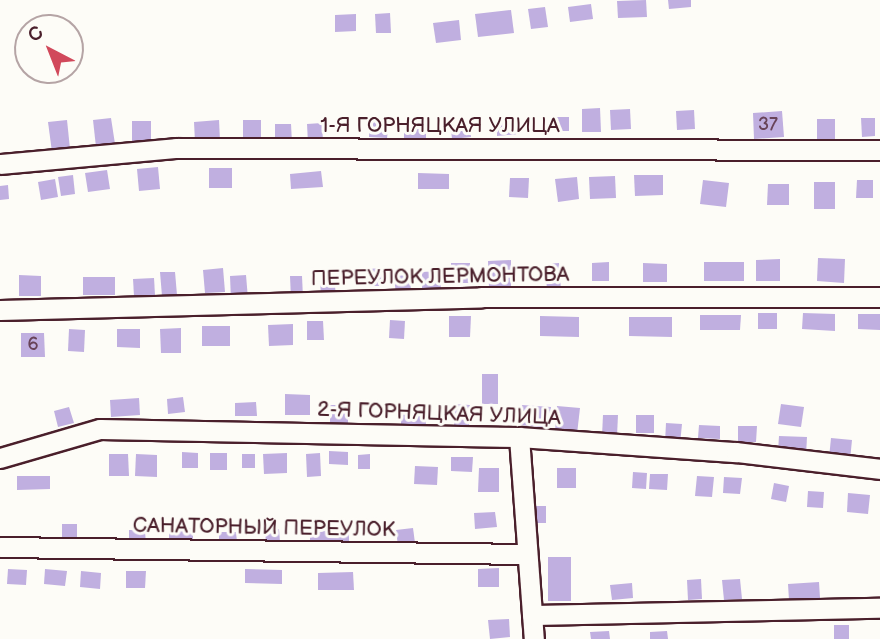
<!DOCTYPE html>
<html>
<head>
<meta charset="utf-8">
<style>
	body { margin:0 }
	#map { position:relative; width:880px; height:639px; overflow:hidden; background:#fdfcf7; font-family:"Balsamiq Sans",sans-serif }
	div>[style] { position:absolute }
	.building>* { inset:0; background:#c0afe0 }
	.roads { filter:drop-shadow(2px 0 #4a1f2b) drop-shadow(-2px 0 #4a1f2b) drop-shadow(0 2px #4a1f2b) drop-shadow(0 -2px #4a1f2b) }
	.minor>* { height:19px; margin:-9.5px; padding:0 9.5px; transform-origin:9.5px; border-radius:9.5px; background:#fdfcf7 }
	span { translate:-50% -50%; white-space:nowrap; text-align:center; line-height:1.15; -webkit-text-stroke:6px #fdfcf7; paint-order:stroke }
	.number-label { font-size:18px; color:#684358 }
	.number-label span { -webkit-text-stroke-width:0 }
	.street-label { font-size:21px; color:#4a1f2b }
	.north { position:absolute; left:14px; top:14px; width:70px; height:70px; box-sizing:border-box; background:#fdfcf7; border:2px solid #b5a4a5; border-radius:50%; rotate:318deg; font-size:19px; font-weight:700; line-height:28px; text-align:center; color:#4a1f2b }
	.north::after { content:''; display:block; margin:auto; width:24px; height:32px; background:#d1495b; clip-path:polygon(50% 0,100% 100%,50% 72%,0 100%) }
</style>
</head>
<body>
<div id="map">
	<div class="building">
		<i style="clip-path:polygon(646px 0,647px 17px,618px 18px,617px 1px)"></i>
		<i style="clip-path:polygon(668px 0,691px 0,691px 7px,669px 9px)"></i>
		<i style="clip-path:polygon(591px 4px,593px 19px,570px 22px,568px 7px)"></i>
		<i style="clip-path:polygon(545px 7px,548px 27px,531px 29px,528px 9px)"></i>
		<i style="clip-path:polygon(511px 10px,514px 33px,478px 37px,475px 14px)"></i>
		<i style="clip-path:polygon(390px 13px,391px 33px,376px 33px,375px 14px)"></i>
		<i style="clip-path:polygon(356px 14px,356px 31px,335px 32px,335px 15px)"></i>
		<i style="clip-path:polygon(459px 20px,461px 40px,436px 43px,433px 23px)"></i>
		<i style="clip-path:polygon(600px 108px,601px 132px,582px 132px,582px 109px)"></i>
		<i style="clip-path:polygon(630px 109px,631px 129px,611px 130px,610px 110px)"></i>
		<i style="clip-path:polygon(694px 110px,695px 129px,677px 130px,676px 111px)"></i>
		<i style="clip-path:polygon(782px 111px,784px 137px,754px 139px,753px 113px)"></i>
		<i style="clip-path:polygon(550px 117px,569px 117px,569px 131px,550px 131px)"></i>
		<i style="clip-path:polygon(111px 118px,115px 144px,96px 147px,93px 120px)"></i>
		<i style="clip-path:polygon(861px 118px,875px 118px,875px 136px,862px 137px)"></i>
		<i style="clip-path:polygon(817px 119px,835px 119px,835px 141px,817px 141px)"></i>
		<i style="clip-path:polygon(67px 120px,70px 149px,52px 152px,48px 122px)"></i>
		<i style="clip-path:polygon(219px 120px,220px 141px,195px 142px,194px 122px)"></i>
		<i style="clip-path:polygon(243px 120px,261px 120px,261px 143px,243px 143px)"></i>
		<i style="clip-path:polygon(518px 120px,519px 134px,497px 136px,497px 121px)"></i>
		<i style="clip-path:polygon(132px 121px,151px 121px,151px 142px,132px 143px)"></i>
		<i style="clip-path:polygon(370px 122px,389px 123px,387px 138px,369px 137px)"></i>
		<i style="clip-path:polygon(322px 123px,323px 142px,308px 143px,307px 124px)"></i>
		<i style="clip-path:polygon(275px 124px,291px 124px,292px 143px,275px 143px)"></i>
		<i style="clip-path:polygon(404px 125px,426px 125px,426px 139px,404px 138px)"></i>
		<i style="clip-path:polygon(470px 127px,471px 137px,452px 139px,451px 129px)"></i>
		<i style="clip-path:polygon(158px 167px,160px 189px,139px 191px,137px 169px)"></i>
		<i style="clip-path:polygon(209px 168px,232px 168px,232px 188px,209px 188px)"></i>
		<i style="clip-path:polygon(107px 170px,110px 189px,88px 192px,85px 173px)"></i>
		<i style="clip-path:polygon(321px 171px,323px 187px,291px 189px,290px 174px)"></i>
		<i style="clip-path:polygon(418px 173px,449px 174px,449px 189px,418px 189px)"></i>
		<i style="clip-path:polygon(73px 175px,75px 194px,61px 196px,58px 177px)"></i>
		<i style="clip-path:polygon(634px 175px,663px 175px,663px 195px,635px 196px)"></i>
		<i style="clip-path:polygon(615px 176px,616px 198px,590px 199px,589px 177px)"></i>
		<i style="clip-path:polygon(577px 177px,579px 199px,558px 202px,555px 179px)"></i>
		<i style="clip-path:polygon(510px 178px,529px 178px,528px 198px,509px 197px)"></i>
		<i style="clip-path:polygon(55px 179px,58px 197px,41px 200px,38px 182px)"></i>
		<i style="clip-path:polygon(703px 180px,729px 183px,726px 207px,700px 204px)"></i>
		<i style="clip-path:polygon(857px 180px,873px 180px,873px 198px,856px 198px)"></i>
		<i style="clip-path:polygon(814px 182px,835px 182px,835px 209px,814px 209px)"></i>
		<i style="clip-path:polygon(768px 184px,789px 184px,789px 205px,767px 205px)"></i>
		<i style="clip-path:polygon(8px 185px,9px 199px,0 200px,0 186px)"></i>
		<i style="clip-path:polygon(818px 258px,845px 259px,844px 283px,817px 281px)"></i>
		<i style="clip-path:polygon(780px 259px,780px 281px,756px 281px,756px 260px)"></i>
		<i style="clip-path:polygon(511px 260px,511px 288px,489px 288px,488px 261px)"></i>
		<i style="clip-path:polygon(609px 262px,609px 281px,592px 281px,592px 263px)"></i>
		<i style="clip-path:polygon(704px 262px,744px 262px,744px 281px,704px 281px)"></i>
		<i style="clip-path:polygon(451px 263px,470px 263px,470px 283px,451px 283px)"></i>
		<i style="clip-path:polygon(559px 263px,561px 290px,547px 290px,545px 264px)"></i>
		<i style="clip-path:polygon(643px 263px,667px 264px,667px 282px,643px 282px)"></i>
		<i style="clip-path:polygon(223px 268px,225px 292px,205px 293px,203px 270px)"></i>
		<i style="clip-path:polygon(382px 268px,383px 286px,369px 286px,368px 269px)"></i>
		<i style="clip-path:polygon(440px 271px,441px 291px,422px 292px,422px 272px)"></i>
		<i style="clip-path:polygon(160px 272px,175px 272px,177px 295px,162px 296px)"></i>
		<i style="clip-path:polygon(19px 275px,41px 276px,41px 296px,19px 296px)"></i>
		<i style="clip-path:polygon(246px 275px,248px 299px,231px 300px,230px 276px)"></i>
		<i style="clip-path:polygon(410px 275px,411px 293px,396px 295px,394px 276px)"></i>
		<i style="clip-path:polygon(290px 276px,302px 276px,303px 298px,291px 299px)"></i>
		<i style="clip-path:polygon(83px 277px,115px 277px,115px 295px,83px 295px)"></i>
		<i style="clip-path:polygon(334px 277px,336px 296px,321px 297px,320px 278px)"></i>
		<i style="clip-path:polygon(154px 278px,155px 295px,134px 296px,133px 279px)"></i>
		<i style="clip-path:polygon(758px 313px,777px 313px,777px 329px,758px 329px)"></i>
		<i style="clip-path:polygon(803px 313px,835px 314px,835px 331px,802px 329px)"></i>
		<i style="clip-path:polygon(858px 314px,880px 314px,880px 330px,858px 329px)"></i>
		<i style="clip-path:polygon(700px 315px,741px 315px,740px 330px,700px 330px)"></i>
		<i style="clip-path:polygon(449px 316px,471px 316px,470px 337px,449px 337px)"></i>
		<i style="clip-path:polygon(540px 316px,579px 317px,579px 337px,540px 336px)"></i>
		<i style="clip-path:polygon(629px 317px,672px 317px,672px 337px,629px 336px)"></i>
		<i style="clip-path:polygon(390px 320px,405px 321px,404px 339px,389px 338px)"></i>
		<i style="clip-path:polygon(307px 321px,323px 321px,324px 340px,307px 340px)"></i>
		<i style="clip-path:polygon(293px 324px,293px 345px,269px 346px,268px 325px)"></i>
		<i style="clip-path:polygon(202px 326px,230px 326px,230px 346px,202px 346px)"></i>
		<i style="clip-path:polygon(181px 328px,181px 353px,161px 353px,160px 329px)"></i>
		<i style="clip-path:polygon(69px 329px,85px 330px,84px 352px,68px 351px)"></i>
		<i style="clip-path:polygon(117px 329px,140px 329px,140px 348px,117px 347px)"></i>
		<i style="clip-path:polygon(21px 333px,44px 333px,45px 357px,21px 357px)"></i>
		<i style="clip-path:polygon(482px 374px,498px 374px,498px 404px,482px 404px)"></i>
		<i style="clip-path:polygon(285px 394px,310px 395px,310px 415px,285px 415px)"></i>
		<i style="clip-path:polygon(183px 397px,185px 412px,168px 414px,167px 399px)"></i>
		<i style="clip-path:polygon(139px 398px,140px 415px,111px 417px,110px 400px)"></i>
		<i style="clip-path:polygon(256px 402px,257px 416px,235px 416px,235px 403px)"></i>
		<i style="clip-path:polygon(455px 404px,470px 405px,469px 428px,454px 427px)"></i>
		<i style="clip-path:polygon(781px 404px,804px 407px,801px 427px,778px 424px)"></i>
		<i style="clip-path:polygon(330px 405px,348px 405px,348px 424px,330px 424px)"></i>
		<i style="clip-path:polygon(522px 405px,551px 407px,549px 428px,520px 425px)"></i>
		<i style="clip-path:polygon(557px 406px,580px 408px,577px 434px,555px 432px)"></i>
		<i style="clip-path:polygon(69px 407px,74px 423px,58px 427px,54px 411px)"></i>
		<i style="clip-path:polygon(425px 409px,426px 425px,401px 426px,401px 410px)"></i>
		<i style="clip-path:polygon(603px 415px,618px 415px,617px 436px,602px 436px)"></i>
		<i style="clip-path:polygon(636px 415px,654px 415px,654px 433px,636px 433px)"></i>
		<i style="clip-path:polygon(666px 423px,682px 424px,680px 444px,665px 443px)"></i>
		<i style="clip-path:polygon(699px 425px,720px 426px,720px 439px,698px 438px)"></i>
		<i style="clip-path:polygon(738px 426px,757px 426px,756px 442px,738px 442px)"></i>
		<i style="clip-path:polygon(779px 436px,807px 437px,806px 455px,778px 453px)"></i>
		<i style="clip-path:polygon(831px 438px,852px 440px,850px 460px,829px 458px)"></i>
		<i style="clip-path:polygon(329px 451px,348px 452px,348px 465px,329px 464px)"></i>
		<i style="clip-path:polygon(182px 452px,198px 453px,198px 468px,182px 468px)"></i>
		<i style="clip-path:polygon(210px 453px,227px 453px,227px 470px,210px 470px)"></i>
		<i style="clip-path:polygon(287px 453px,287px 473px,264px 474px,263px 454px)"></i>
		<i style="clip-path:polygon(320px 453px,321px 476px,307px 477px,306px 454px)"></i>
		<i style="clip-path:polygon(109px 454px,128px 454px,129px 476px,109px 476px)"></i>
		<i style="clip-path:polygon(136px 454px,157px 455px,157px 477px,135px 476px)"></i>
		<i style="clip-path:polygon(242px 454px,255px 454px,255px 468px,242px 468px)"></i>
		<i style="clip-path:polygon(370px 454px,370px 469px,358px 469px,358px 455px)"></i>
		<i style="clip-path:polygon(451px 457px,473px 457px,472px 472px,451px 471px)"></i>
		<i style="clip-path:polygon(415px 466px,438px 467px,437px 485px,414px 484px)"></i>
		<i style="clip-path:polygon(479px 468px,499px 468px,499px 492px,478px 492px)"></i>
		<i style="clip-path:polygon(557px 468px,576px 468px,576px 488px,557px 488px)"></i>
		<i style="clip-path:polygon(633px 472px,647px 473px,646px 489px,632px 488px)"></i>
		<i style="clip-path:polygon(650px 474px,668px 474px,667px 490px,649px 489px)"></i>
		<i style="clip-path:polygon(17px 476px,50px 476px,50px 489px,17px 490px)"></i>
		<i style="clip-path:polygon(697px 476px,714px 477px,712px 497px,695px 496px)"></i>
		<i style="clip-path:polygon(724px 477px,742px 478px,740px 494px,723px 493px)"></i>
		<i style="clip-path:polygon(774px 483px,789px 486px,786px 502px,771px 499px)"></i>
		<i style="clip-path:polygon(808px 491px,824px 492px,823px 508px,807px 507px)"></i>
		<i style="clip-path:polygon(848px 493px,870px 495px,868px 514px,847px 512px)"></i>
		<i style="clip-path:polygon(529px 506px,546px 506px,546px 523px,529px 523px)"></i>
		<i style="clip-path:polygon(495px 512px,497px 527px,475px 529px,474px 513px)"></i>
		<i style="clip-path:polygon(62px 524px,77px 524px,77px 537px,62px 537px)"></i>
		<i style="clip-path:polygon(193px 528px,193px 541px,169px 541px,169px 529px)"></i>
		<i style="clip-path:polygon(349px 528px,349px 543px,310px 545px,310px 530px)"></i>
		<i style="clip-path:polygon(413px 528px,415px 543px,398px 546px,396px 530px)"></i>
		<i style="clip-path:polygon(279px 529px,280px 542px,266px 543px,265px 530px)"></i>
		<i style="clip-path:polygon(129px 530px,145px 530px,146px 545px,129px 546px)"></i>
		<i style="clip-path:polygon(219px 532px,236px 532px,237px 542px,219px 543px)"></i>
		<i style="clip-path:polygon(548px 557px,571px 557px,571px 601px,548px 601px)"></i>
		<i style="clip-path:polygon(499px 568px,499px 587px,478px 587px,478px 569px)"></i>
		<i style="clip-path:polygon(8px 569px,27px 570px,26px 585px,7px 584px)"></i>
		<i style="clip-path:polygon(45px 569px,67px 571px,65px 586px,44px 584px)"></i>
		<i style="clip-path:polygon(245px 569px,282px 570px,282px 584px,245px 583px)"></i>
		<i style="clip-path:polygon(81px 571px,101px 573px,100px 589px,80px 587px)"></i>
		<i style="clip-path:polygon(126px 571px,146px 571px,145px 588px,126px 588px)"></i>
		<i style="clip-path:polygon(353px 572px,354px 590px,318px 590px,318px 573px)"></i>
		<i style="clip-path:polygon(701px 579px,702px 599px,688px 600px,687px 580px)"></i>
		<i style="clip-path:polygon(740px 579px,742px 599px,724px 600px,722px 580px)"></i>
		<i style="clip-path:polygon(819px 582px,820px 598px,789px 600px,788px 584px)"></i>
		<i style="clip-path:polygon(632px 583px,633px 598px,612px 600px,610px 585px)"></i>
		<i style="clip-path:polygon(509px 619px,510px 637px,490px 639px,488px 620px)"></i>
		<i style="clip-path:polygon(834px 625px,849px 625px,849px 639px,834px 639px)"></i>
		<i style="clip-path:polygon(609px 631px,610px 639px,591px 639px,590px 632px)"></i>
		<i style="clip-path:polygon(667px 631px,668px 639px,650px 639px,650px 632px)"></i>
	</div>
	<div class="roads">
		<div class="minor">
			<i style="left:0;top:164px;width:177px;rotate:-5.2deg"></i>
			<i style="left:176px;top:148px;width:704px;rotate:0.16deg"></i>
			<i style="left:0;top:310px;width:481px;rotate:-1.5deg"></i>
			<i style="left:481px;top:297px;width:399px"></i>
			<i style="left:519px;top:437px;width:203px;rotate:85.8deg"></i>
			<i style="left:0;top:458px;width:104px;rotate:-16.2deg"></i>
			<i style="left:100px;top:429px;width:419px;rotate:1.1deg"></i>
			<i style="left:519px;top:437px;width:218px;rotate:4deg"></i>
			<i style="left:736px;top:452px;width:145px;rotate:6.7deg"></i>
			<i style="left:0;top:547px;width:527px;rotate:0.76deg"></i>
			<i style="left:532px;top:615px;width:348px;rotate:-1.2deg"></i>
		</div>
	</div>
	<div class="number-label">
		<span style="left:768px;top:125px">37</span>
		<span style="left:33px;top:345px">6</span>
	</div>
	<div class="street-label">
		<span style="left:440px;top:126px">1-Я ГОРНЯЦКАЯ УЛИЦА</span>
		<span style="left:440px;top:277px;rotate:-1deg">ПЕРЕУЛОК ЛЕРМОНТОВА</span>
		<span style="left:439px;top:414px;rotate:2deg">2-Я ГОРНЯЦКАЯ УЛИЦА</span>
		<span style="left:264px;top:528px;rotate:1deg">САНАТОРНЫЙ ПЕРЕУЛОК</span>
	</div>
	<div class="north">С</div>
</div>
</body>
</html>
